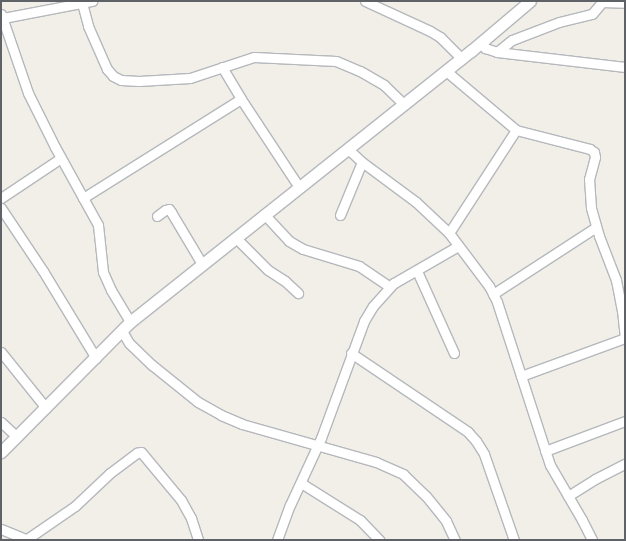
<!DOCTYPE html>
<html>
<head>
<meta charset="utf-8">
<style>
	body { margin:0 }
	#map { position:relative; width:626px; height:541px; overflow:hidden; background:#f1efe8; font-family:Karla,sans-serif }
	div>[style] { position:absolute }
	.roads { filter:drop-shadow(1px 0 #b5b8bc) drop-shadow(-1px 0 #b5b8bc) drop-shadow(0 1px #b5b8bc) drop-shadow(0 -1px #b5b8bc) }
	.minor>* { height:9px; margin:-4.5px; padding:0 4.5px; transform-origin:4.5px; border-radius:4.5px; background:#fff }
	.tertiary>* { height:11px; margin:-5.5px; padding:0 5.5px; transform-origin:5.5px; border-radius:5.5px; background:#fff }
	span { translate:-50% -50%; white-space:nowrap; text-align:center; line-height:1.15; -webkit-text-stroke:3.5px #fff; paint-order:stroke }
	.frame { position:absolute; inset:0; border:2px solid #5f6368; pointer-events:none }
</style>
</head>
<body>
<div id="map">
	<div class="roads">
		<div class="minor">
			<i style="left:365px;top:1px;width:72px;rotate:24.8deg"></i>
			<i style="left:430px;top:31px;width:12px;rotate:31deg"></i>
			<i style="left:440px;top:37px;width:31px;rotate:45deg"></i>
			<i style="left:82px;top:3px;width:24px;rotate:75deg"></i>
			<i style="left:88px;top:26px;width:47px;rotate:66.2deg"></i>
			<i style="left:107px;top:69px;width:9px;rotate:49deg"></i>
			<i style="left:113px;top:76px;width:9px;rotate:27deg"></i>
			<i style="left:121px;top:80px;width:18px;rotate:3deg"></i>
			<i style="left:139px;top:81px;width:51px;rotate:-3.4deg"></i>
			<i style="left:190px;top:78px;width:67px;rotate:-18.2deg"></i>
			<i style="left:254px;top:57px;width:82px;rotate:2.8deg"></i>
			<i style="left:336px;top:61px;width:26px;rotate:23deg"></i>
			<i style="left:360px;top:71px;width:28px;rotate:30deg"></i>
			<i style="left:384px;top:85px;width:28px;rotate:44deg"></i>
			<i style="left:1px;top:14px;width:83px;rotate:71.1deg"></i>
			<i style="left:28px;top:93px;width:60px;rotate:63.4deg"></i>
			<i style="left:55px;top:147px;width:89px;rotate:61.1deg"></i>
			<i style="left:98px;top:225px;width:47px;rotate:83.9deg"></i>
			<i style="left:103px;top:272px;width:20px;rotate:66deg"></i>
			<i style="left:111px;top:290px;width:37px;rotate:59deg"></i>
			<i style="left:3px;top:18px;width:91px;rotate:-10.8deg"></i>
			<i style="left:482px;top:42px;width:7px;rotate:63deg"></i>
			<i style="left:485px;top:48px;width:13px;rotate:18deg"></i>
			<i style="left:497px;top:52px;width:129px;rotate:6.7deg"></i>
			<i style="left:497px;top:52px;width:19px;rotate:-39deg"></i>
			<i style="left:512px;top:40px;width:50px;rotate:-21deg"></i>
			<i style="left:559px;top:22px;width:34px;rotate:-14deg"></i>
			<i style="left:592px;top:14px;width:16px;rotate:-50deg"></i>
			<i style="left:602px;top:2px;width:23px;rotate:2deg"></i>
			<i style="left:222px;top:67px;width:37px;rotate:59deg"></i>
			<i style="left:241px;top:99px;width:105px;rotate:56.6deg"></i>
			<i style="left:446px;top:71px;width:92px;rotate:40.1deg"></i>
			<i style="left:516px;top:130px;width:76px;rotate:14.4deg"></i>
			<i style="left:590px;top:149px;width:5px;rotate:37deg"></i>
			<i style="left:594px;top:152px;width:5px;rotate:79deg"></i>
			<i style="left:595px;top:157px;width:23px;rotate:105deg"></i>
			<i style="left:589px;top:179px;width:29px;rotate:86deg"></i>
			<i style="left:591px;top:208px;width:29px;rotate:74deg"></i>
			<i style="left:599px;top:236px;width:47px;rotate:68.9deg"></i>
			<i style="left:616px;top:280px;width:31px;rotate:79deg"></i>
			<i style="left:622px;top:310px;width:27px;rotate:84deg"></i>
			<i style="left:348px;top:149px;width:19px;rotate:43deg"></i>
			<i style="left:362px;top:162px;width:67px;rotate:36.5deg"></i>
			<i style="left:416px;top:202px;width:45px;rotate:43.2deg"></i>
			<i style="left:449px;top:233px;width:66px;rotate:53deg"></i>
			<i style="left:489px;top:286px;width:18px;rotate:63deg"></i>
			<i style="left:497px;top:302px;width:171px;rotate:72deg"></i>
			<i style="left:550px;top:465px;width:64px;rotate:59.8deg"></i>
			<i style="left:582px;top:520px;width:22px;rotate:63deg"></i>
			<i style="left:1px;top:198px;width:72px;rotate:-33.7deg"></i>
			<i style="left:83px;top:198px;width:186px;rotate:-32.1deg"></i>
			<i style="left:1px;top:208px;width:76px;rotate:56.3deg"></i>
			<i style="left:43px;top:271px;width:102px;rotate:58.7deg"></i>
			<i style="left:264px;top:214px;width:37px;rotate:47deg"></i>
			<i style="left:289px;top:241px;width:16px;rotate:30deg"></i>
			<i style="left:303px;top:249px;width:59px;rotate:16.9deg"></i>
			<i style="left:359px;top:266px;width:37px;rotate:34deg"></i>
			<i style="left:340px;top:215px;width:57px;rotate:-67.5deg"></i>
			<i style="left:157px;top:216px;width:10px;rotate:-37deg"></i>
			<i style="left:165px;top:210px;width:4px;rotate:-14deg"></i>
			<i style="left:169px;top:209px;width:4px;rotate:56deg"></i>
			<i style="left:171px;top:212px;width:61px;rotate:59.2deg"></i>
			<i style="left:449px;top:233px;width:123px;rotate:-57deg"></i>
			<i style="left:236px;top:238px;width:45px;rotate:45deg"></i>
			<i style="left:268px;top:270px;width:20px;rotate:33deg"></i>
			<i style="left:285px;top:281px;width:18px;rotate:43deg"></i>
			<i style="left:417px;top:271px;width:90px;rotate:65.7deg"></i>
			<i style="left:493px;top:294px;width:123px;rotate:-33deg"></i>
			<i style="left:122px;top:331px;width:14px;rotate:60deg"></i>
			<i style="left:129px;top:343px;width:32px;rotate:44deg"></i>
			<i style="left:152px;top:365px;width:59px;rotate:38.8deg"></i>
			<i style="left:198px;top:402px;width:26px;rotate:29deg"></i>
			<i style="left:221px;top:415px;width:23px;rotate:23deg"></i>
			<i style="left:242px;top:424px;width:139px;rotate:15.8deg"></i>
			<i style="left:376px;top:462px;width:30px;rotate:24deg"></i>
			<i style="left:403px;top:474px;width:32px;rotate:44deg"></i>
			<i style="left:426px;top:496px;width:32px;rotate:51deg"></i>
			<i style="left:446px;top:521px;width:21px;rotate:65deg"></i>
			<i style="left:1px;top:352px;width:72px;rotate:51.2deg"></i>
			<i style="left:351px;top:353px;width:141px;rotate:34deg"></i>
			<i style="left:468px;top:432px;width:12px;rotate:48deg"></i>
			<i style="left:476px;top:441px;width:15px;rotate:58deg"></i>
			<i style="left:484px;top:454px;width:91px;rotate:70.8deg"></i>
			<i style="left:521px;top:376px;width:111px;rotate:-20.1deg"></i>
			<i style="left:1px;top:422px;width:22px;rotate:43deg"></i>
			<i style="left:545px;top:451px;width:85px;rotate:-20.6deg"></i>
			<i style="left:301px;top:483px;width:70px;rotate:32.1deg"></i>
			<i style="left:360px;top:520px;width:28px;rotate:46deg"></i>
			<i style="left:568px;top:496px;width:32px;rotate:-32deg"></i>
			<i style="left:595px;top:479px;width:34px;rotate:-27deg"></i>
			<i style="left:1px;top:529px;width:29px;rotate:22deg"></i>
			<i style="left:27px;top:539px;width:58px;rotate:-34.5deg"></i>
			<i style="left:75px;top:506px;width:48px;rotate:-43.3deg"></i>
			<i style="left:110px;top:473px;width:34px;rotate:-37deg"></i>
			<i style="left:137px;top:453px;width:4px;rotate:-14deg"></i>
			<i style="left:141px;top:452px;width:62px;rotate:50.2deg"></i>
			<i style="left:181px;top:500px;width:21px;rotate:61deg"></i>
			<i style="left:191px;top:518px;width:23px;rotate:72deg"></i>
			<i style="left:277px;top:540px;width:37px;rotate:-70deg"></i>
			<i style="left:290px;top:505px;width:74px;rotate:-65.2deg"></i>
			<i style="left:321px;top:438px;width:125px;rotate:-69.8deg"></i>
			<i style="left:364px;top:321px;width:17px;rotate:-59deg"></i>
			<i style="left:373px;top:306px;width:31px;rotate:-48deg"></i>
			<i style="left:394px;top:283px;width:74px;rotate:-30deg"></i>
		</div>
		<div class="tertiary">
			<i style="left:1px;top:452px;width:183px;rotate:-45.2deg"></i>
			<i style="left:130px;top:322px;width:436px;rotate:-38.5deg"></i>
			<i style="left:471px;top:51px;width:77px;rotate:-40.3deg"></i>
		</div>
	</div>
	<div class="frame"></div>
</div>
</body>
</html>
